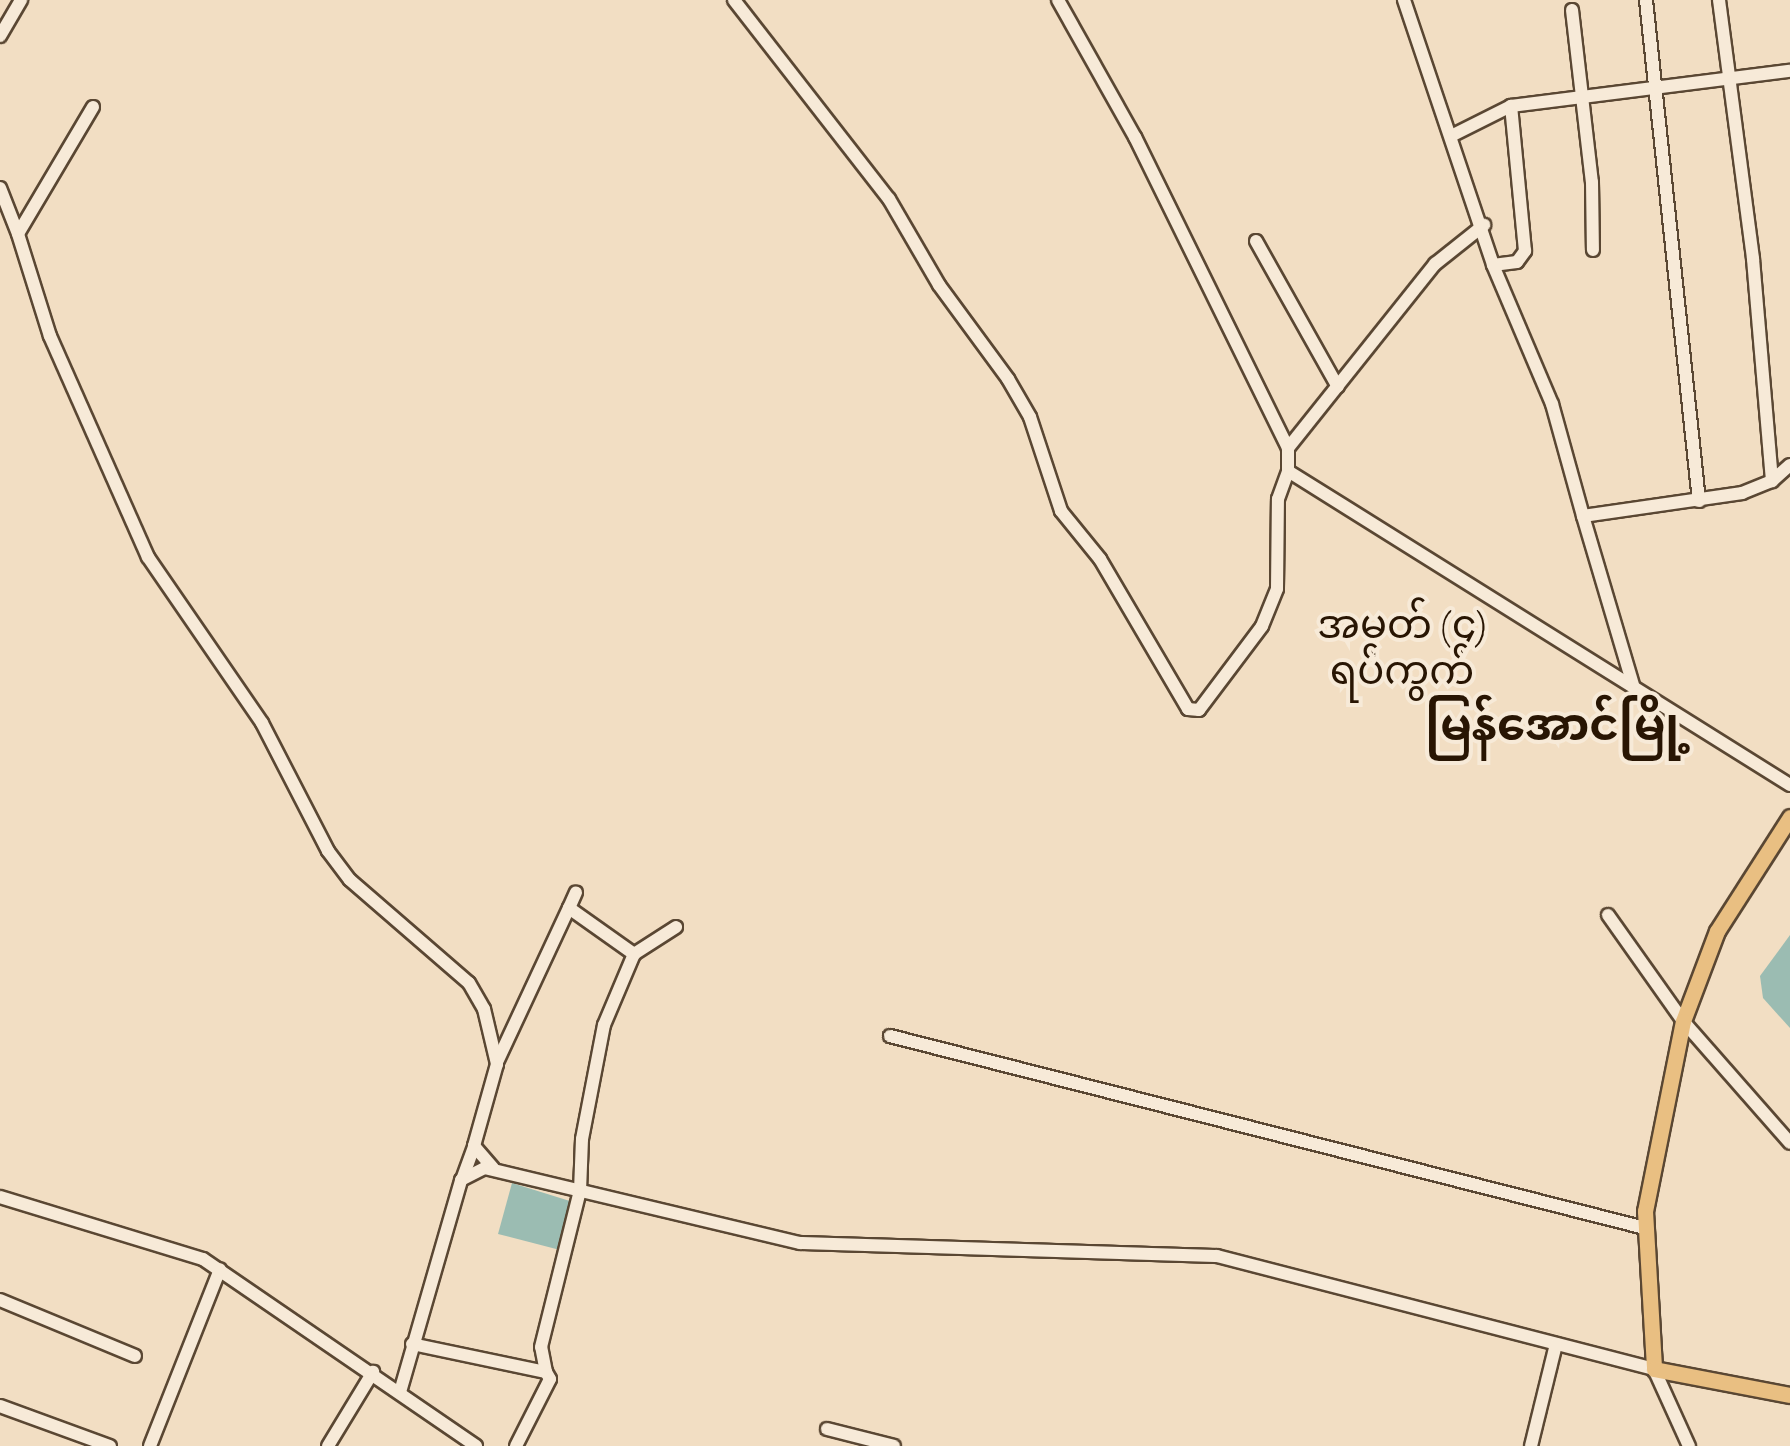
<!DOCTYPE html>
<html>
<head>
<meta charset="utf-8">
<style>
	body { margin:0 }
	#map { position:relative; width:1790px; height:1446px; overflow:hidden; background:#f2dec3; font-family:"IM FELL Double Pica","Noto Sans Myanmar",serif }
	div>[style] { position:absolute }
	.water>* { inset:0; background:#9bbcb2 }
	.roads { filter:drop-shadow(2px 0 #5a4733) drop-shadow(-2px 0 #5a4733) drop-shadow(0 2px #5a4733) drop-shadow(0 -2px #5a4733) }
	.minor>* { height:12px; margin:-6px; padding:0 6px; transform-origin:6px; border-radius:6px; background:#f7ead8 }
	.major>* { height:15px; margin:-7.5px; padding:0 7.5px; transform-origin:7.5px; border-radius:7.5px; background:#e9bf82 }
	span { translate:-50% -50%; white-space:nowrap; text-align:center; line-height:1.15; -webkit-text-stroke:8px #f7ead8; paint-order:stroke }
	.quarter-label { font-size:40px; color:#281503 }
	.district-label { font-size:45px; color:#281503; font-weight:700 }
</style>
</head>
<body>
<div id="map">
	<div class="water">
		<i style="clip-path:polygon(1790px 935px,1790px 1028px,1763px 998px,1760px 976px)"></i>
		<i style="clip-path:polygon(512px 1183px,573px 1202px,560px 1250px,498px 1234px)"></i>
	</div>
	<div class="roads">
		<div class="minor">
			<i style="left:734px;top:0;width:252px;rotate:52.1deg"></i>
			<i style="left:889px;top:199px;width:99px;rotate:59.8deg"></i>
			<i style="left:939px;top:285px;width:117px;rotate:53.7deg"></i>
			<i style="left:1008px;top:379px;width:44px;rotate:59.9deg"></i>
			<i style="left:1030px;top:417px;width:99px;rotate:71.7deg"></i>
			<i style="left:1061px;top:511px;width:62px;rotate:50.9deg"></i>
			<i style="left:1100px;top:559px;width:174px;rotate:59.6deg"></i>
			<i style="left:1188px;top:709px;width:11px;rotate:5deg"></i>
			<i style="left:1199px;top:710px;width:105px;rotate:-53.1deg"></i>
			<i style="left:1262px;top:626px;width:40px;rotate:-68deg"></i>
			<i style="left:1277px;top:589px;width:90px;rotate:-89.4deg"></i>
			<i style="left:1278px;top:499px;width:30px;rotate:-70deg"></i>
			<i style="left:1288px;top:471px;width:592px;rotate:32.03deg"></i>
			<i style="left:1058px;top:0;width:157px;rotate:60.7deg"></i>
			<i style="left:1135px;top:137px;width:347px;rotate:63.8deg"></i>
			<i style="left:1288px;top:448px;width:23px;rotate:90deg"></i>
			<i style="left:1404px;top:0;width:280px;rotate:71.4deg"></i>
			<i style="left:1493px;top:265px;width:24px;rotate:-7deg"></i>
			<i style="left:1517px;top:262px;width:14px;rotate:-54deg"></i>
			<i style="left:1525px;top:251px;width:146px;rotate:-95.5deg"></i>
			<i style="left:1646px;top:0;width:504px;rotate:83.96deg"></i>
			<i style="left:1719px;top:0;width:261px;rotate:82.5deg"></i>
			<i style="left:1753px;top:259px;width:223px;rotate:85.1deg"></i>
			<i style="left:1572px;top:10px;width:173px;rotate:83.4deg"></i>
			<i style="left:1592px;top:182px;width:68px;rotate:89.2deg"></i>
			<i style="left:0;top:36px;width:42px;rotate:-59.7deg"></i>
			<i style="left:93px;top:107px;width:147px;rotate:120.6deg"></i>
			<i style="left:18px;top:234px;width:107px;rotate:72.6deg"></i>
			<i style="left:50px;top:336px;width:242px;rotate:66.1deg"></i>
			<i style="left:148px;top:557px;width:201px;rotate:55.5deg"></i>
			<i style="left:262px;top:723px;width:144px;rotate:62.7deg"></i>
			<i style="left:328px;top:851px;width:36px;rotate:53deg"></i>
			<i style="left:350px;top:880px;width:157px;rotate:40.9deg"></i>
			<i style="left:469px;top:983px;width:30px;rotate:60deg"></i>
			<i style="left:484px;top:1009px;width:57px;rotate:76.7deg"></i>
			<i style="left:497px;top:1064px;width:85px;rotate:105.7deg"></i>
			<i style="left:1451px;top:136px;width:67px;rotate:-26.6deg"></i>
			<i style="left:1511px;top:106px;width:281px;rotate:-7.2deg"></i>
			<i style="left:0;top:188px;width:49px;rotate:68.6deg"></i>
			<i style="left:1256px;top:241px;width:167px;rotate:60.7deg"></i>
			<i style="left:1493px;top:265px;width:151px;rotate:67deg"></i>
			<i style="left:1552px;top:404px;width:116px;rotate:74.5deg"></i>
			<i style="left:1583px;top:516px;width:161px;rotate:-8.2deg"></i>
			<i style="left:1742px;top:493px;width:32px;rotate:-22deg"></i>
			<i style="left:1772px;top:481px;width:24px;rotate:-42deg"></i>
			<i style="left:1288px;top:448px;width:236px;rotate:-51.4deg"></i>
			<i style="left:1435px;top:264px;width:63px;rotate:-38.5deg"></i>
			<i style="left:1583px;top:516px;width:176px;rotate:73.5deg"></i>
			<i style="left:569px;top:908px;width:17px;rotate:-66deg"></i>
			<i style="left:1608px;top:915px;width:130px;rotate:54.7deg"></i>
			<i style="left:1683px;top:1021px;width:162px;rotate:48.7deg"></i>
			<i style="left:890px;top:1036px;width:779px;rotate:14.27deg"></i>
			<i style="left:498px;top:1060px;width:168px;rotate:-65deg"></i>
			<i style="left:569px;top:908px;width:80px;rotate:35.3deg"></i>
			<i style="left:463px;top:1177px;width:33px;rotate:-70deg"></i>
			<i style="left:474px;top:1146px;width:29px;rotate:49deg"></i>
			<i style="left:0;top:1197px;width:212px;rotate:17deg"></i>
			<i style="left:203px;top:1259px;width:331px;rotate:34.4deg"></i>
			<i style="left:0;top:1300px;width:146px;rotate:22.5deg"></i>
			<i style="left:412px;top:1344px;width:137px;rotate:11.8deg"></i>
			<i style="left:546px;top:1372px;width:8px;rotate:60deg"></i>
			<i style="left:550px;top:1379px;width:75px;rotate:116.9deg"></i>
			<i style="left:546px;top:1372px;width:25px;rotate:-101deg"></i>
			<i style="left:541px;top:1347px;width:161px;rotate:-76deg"></i>
			<i style="left:580px;top:1191px;width:52px;rotate:-87.8deg"></i>
			<i style="left:582px;top:1139px;width:116px;rotate:-79.1deg"></i>
			<i style="left:604px;top:1025px;width:77px;rotate:-67.1deg"></i>
			<i style="left:634px;top:954px;width:50px;rotate:-32.7deg"></i>
			<i style="left:400px;top:1392px;width:221px;rotate:-73.9deg"></i>
			<i style="left:461px;top:1180px;width:27px;rotate:-27deg"></i>
			<i style="left:485px;top:1168px;width:324px;rotate:13.4deg"></i>
			<i style="left:800px;top:1243px;width:417px;rotate:1.8deg"></i>
			<i style="left:1217px;top:1256px;width:451px;rotate:14.5deg"></i>
			<i style="left:1654px;top:1369px;width:85px;rotate:65.6deg"></i>
			<i style="left:0;top:1406px;width:117px;rotate:20deg"></i>
			<i style="left:827px;top:1429px;width:69px;rotate:14.2deg"></i>
			<i style="left:150px;top:1446px;width:190px;rotate:-68.4deg"></i>
			<i style="left:328px;top:1446px;width:87px;rotate:-58.7deg"></i>
			<i style="left:1531px;top:1446px;width:105px;rotate:-76.2deg"></i>
		</div>
		<div class="major">
			<i style="left:1790px;top:817px;width:135px;rotate:122.6deg"></i>
			<i style="left:1717px;top:931px;width:96px;rotate:110.7deg"></i>
			<i style="left:1683px;top:1021px;width:194px;rotate:101.3deg"></i>
			<i style="left:1645px;top:1211px;width:158px;rotate:86.7deg"></i>
			<i style="left:1654px;top:1369px;width:138px;rotate:10.8deg"></i>
		</div>
	</div>
	<div class="quarter-label">
		<span style="left:1402px;top:649px">အမှတ် (၄)<br>ရပ်ကွက်</span>
	</div>
	<div class="district-label">
		<span style="left:1558px;top:727px">မြန်အောင်မြို့</span>
	</div>
</div>
</body>
</html>
